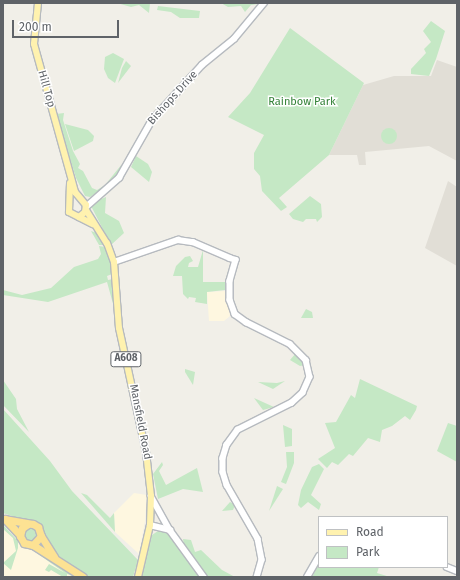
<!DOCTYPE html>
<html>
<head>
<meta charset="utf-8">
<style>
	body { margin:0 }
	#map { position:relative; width:460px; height:580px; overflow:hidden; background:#f1efe8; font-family:"Fira Sans",sans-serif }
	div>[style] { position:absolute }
	.commercial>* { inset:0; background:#fef7e0 }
	.education>* { inset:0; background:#e1ded6 }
	.green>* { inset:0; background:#c5e8c5 }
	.round { border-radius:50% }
	.roads { filter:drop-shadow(1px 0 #b6babf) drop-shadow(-1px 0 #b6babf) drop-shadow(0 1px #b6babf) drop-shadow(0 -1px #b6babf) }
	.secondary>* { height:5.5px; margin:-2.75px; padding:0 2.75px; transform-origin:2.75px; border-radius:2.75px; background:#fff }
	.primary>* { height:6px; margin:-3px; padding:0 3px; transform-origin:3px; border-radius:3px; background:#fff2af }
	.highway>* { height:7px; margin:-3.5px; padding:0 3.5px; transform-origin:3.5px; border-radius:3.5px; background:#fde293 }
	span { translate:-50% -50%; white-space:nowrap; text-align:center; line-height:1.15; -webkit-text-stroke:3px #fff; paint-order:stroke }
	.shield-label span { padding:1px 3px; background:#fff; border:1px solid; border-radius:3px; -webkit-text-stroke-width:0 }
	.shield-label { font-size:10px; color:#5f6368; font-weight:700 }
	.street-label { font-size:11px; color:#5f6368 }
	.park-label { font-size:11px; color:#348238 }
	.frame { position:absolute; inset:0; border:4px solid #5f6368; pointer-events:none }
	.legend { position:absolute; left:318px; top:516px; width:130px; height:52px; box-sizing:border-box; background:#fff; border:1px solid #bfc1c3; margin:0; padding:5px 7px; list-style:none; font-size:12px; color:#5f6368 }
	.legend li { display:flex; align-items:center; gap:8px; height:20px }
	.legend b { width:20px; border:1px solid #bfc1c3 }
	.scale { position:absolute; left:12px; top:20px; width:107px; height:18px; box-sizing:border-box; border:2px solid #5f6368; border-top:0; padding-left:5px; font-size:12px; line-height:14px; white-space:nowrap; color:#5f6368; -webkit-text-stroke:3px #fff; paint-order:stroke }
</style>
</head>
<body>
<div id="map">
	<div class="commercial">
		<i style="clip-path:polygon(226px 291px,230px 316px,224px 321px,209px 321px,207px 292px)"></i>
		<i style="clip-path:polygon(134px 493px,147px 495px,145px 521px,139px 554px,115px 532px,114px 513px)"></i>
		<i style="clip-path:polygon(3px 529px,23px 545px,76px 577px,3px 577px)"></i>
	</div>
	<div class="education">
		<i style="clip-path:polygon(437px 60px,457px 67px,457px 161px,429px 146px,365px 152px,366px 165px,359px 165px,357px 155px,329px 155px,363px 85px,394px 76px,431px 76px)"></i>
		<i style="clip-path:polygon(448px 181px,457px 187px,457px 266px,425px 248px)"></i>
	</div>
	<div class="green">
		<i style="clip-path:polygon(117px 3px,150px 3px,149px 13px,139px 5px,131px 7px)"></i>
		<i style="clip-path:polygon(221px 3px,257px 3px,258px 4px,251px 5px,245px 12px,241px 6px,228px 7px)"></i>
		<i style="clip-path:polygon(158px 6px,200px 11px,199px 18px,180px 18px,171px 12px,157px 10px)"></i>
		<i style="clip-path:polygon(431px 21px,445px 31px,436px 59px,429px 76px,411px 74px,411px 69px,426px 53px,424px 49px,431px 42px,423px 31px)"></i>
		<i style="clip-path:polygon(290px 28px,364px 83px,329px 155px,279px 198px,287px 207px,281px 211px,262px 191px,260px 176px,254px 169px,254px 153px,264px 135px,228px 117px,250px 93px)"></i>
		<i style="clip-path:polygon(113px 53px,124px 59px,115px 83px,108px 78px,104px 69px,105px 57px)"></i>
		<i style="clip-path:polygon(126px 61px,131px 66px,118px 83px,122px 68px)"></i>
		<i style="clip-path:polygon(64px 113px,63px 120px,73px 151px,80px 164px,78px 168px,83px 171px,92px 188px,97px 190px,105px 185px,122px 164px,119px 172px,104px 188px,90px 197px,85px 196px,76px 178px,56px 114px)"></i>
		<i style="clip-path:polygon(65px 124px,88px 130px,94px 136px,93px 141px,74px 151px)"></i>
		<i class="round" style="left:381px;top:128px;width:16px;height:16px"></i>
		<i style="clip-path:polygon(136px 156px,148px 164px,152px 172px,149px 182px,131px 167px)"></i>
		<i style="clip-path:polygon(310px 196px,321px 204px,322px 217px,317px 222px,316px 219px,306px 219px,303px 222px,293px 219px,289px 214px)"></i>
		<i style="clip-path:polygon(106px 197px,105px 213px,119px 221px,124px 233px,111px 245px,91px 206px,94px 202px)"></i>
		<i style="clip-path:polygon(91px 231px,97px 233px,105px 245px,99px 245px)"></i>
		<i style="clip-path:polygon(99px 246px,105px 247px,111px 263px,112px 274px,107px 276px,108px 280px,113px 279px,115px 311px,107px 282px,48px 302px,3px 295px,3px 290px,22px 295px,51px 288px,74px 267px,98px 259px,101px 254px)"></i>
		<i style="clip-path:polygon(203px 250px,203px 282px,225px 282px,225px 290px,207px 292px,207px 304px,195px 302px,196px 298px,189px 297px,188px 299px,183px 294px,182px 276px,173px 276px,176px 266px,185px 257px,190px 256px,193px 261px,189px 263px,188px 267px,198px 267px)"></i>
		<i style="clip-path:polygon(306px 309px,312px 312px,313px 318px,301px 318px)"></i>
		<i style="clip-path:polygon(296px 353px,303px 361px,305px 365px,300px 366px,290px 360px)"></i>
		<i style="clip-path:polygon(185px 369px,195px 372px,193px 385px,185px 372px)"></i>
		<i style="clip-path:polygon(360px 379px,417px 406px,416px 410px,410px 420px,405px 416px,392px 426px,382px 430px,380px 442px,368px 438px,353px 456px,349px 454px,338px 465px,332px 462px,327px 468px,318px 459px,335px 448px,325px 423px,336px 422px,351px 395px,355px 398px)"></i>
		<i style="clip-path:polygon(3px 380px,16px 399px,17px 409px,29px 432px,3px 405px)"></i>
		<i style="clip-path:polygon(285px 381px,273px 389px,258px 382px,277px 383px)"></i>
		<i style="clip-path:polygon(254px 398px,274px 407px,263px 410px)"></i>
		<i style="clip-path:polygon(3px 409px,50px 461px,72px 491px,138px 560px,133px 577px,90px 577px,57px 555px,41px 526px,3px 513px)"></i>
		<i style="clip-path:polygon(448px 423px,457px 426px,457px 462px,437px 451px)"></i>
		<i style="clip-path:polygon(283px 425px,292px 429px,292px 446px,285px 447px)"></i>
		<i style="clip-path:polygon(286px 452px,294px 452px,294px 463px,286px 484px,281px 482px,287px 467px)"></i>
		<i style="clip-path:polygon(162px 462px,163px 465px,159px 471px,166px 485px,197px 468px,203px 492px,183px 489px,158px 499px,153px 474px)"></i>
		<i style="clip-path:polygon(319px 464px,324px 469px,311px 495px,321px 504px,319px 510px,308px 502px,301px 508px,298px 505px,301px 490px,312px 467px)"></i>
		<i style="clip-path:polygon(277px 486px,283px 489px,269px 511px)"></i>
		<i style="clip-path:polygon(81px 493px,87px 495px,110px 518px,114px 513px,115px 532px)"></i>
		<i style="clip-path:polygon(230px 502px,235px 505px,233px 510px,222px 511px)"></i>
		<i style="clip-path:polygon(3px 525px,18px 541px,18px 548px,11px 570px,3px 563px,16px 551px,13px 538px,3px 529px)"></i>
		<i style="clip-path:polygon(32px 527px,38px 531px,36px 541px,27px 542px,23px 536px,25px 529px)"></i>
		<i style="clip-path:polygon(161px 529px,169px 535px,199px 577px,141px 577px,152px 535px)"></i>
		<i style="clip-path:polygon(183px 539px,191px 540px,195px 552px,201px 550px,222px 570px,235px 577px,206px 577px,184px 546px)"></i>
		<i style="clip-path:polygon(33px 548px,41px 552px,75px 577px,67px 574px,67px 577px,63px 577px,51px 570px,49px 572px,45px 570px,49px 564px,65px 573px,31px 549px)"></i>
		<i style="clip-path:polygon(319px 564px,319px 567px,334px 568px,379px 567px,377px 573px,390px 577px,312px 577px)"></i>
	</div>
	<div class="roads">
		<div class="secondary">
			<i style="left:86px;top:207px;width:44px;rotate:-41.3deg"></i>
			<i style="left:119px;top:178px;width:67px;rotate:-60.4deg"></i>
			<i style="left:152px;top:120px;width:74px;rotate:-47.7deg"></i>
			<i style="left:202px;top:65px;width:41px;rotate:-39.1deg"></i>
			<i style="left:234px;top:39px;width:47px;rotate:-50.2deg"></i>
			<i style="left:114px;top:262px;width:68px;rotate:-19deg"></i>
			<i style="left:178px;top:240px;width:15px;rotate:8deg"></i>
			<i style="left:193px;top:242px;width:40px;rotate:23.4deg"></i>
			<i style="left:230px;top:258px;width:6px;rotate:18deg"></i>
			<i style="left:236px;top:260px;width:22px;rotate:106deg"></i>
			<i style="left:230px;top:281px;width:19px;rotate:90deg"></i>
			<i style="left:230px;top:300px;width:15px;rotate:70deg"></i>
			<i style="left:235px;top:314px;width:14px;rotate:36deg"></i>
			<i style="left:246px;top:322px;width:49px;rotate:26.6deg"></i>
			<i style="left:290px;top:344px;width:23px;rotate:45deg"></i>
			<i style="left:306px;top:360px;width:17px;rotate:77deg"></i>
			<i style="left:310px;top:377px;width:17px;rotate:114deg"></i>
			<i style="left:303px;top:393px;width:15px;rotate:138deg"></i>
			<i style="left:292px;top:403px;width:60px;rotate:153.4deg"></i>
			<i style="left:238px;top:430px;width:19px;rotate:126deg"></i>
			<i style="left:227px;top:445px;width:14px;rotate:107deg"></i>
			<i style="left:223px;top:458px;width:14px;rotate:90deg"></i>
			<i style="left:223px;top:472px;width:14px;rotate:73deg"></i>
			<i style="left:227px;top:485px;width:62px;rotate:60.1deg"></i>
			<i style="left:258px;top:539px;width:21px;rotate:79deg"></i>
			<i style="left:262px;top:560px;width:18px;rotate:106deg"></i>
			<i style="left:151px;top:496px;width:39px;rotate:61deg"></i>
			<i style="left:170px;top:530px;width:58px;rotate:54.1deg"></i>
			<i style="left:150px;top:525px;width:21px;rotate:14deg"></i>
			<i style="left:447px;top:567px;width:11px;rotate:22deg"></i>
			<i style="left:307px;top:577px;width:24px;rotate:-60deg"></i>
		</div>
		<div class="primary">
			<i style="left:38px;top:3px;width:41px;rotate:95.6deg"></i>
			<i style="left:34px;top:44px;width:154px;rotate:74.5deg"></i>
			<i style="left:75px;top:192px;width:17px;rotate:50deg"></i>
			<i style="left:86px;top:205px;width:7px;rotate:98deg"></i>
			<i style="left:85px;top:212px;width:8px;rotate:140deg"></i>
			<i style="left:70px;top:183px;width:29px;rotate:92deg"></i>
			<i style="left:69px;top:212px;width:27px;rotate:27deg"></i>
			<i style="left:86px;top:210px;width:39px;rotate:58deg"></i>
			<i style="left:107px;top:243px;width:20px;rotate:70deg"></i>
			<i style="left:114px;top:262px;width:66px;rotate:85.7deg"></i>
			<i style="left:119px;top:328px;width:127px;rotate:77.7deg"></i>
			<i style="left:146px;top:452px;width:44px;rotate:83.5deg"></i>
			<i style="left:151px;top:496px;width:29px;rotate:92deg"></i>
			<i style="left:150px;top:525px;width:53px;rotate:103deg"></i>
		</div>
		<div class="highway">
			<i style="left:4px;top:519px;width:29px;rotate:10deg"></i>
			<i style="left:33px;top:524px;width:6px;rotate:31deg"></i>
			<i style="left:38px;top:527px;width:9px;rotate:72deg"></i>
			<i style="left:41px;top:536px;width:12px;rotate:132deg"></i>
			<i style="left:33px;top:545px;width:9px;rotate:-167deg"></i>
			<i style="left:24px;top:543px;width:8px;rotate:-120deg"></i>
			<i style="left:20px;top:536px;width:8px;rotate:-76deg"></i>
			<i style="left:22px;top:528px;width:7px;rotate:-34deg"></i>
			<i style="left:5px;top:519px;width:22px;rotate:47deg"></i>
			<i style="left:41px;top:536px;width:25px;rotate:58deg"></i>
			<i style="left:33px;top:545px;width:59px;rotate:32.6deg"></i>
		</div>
	</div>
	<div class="shield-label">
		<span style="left:126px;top:359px">A608</span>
	</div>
	<div class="street-label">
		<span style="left:46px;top:89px;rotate:74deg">Hill Top</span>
		<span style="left:173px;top:98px;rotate:-48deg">Bishops Drive</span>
		<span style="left:140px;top:422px;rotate:79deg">Mansfield Road</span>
	</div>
	<div class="park-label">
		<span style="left:302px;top:102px">Rainbow Park</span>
	</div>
	<div class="frame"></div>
	<ul class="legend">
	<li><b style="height:5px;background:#fff2af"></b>Road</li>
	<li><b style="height:11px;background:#c5e8c5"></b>Park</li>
	</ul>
	<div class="scale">200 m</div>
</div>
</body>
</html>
